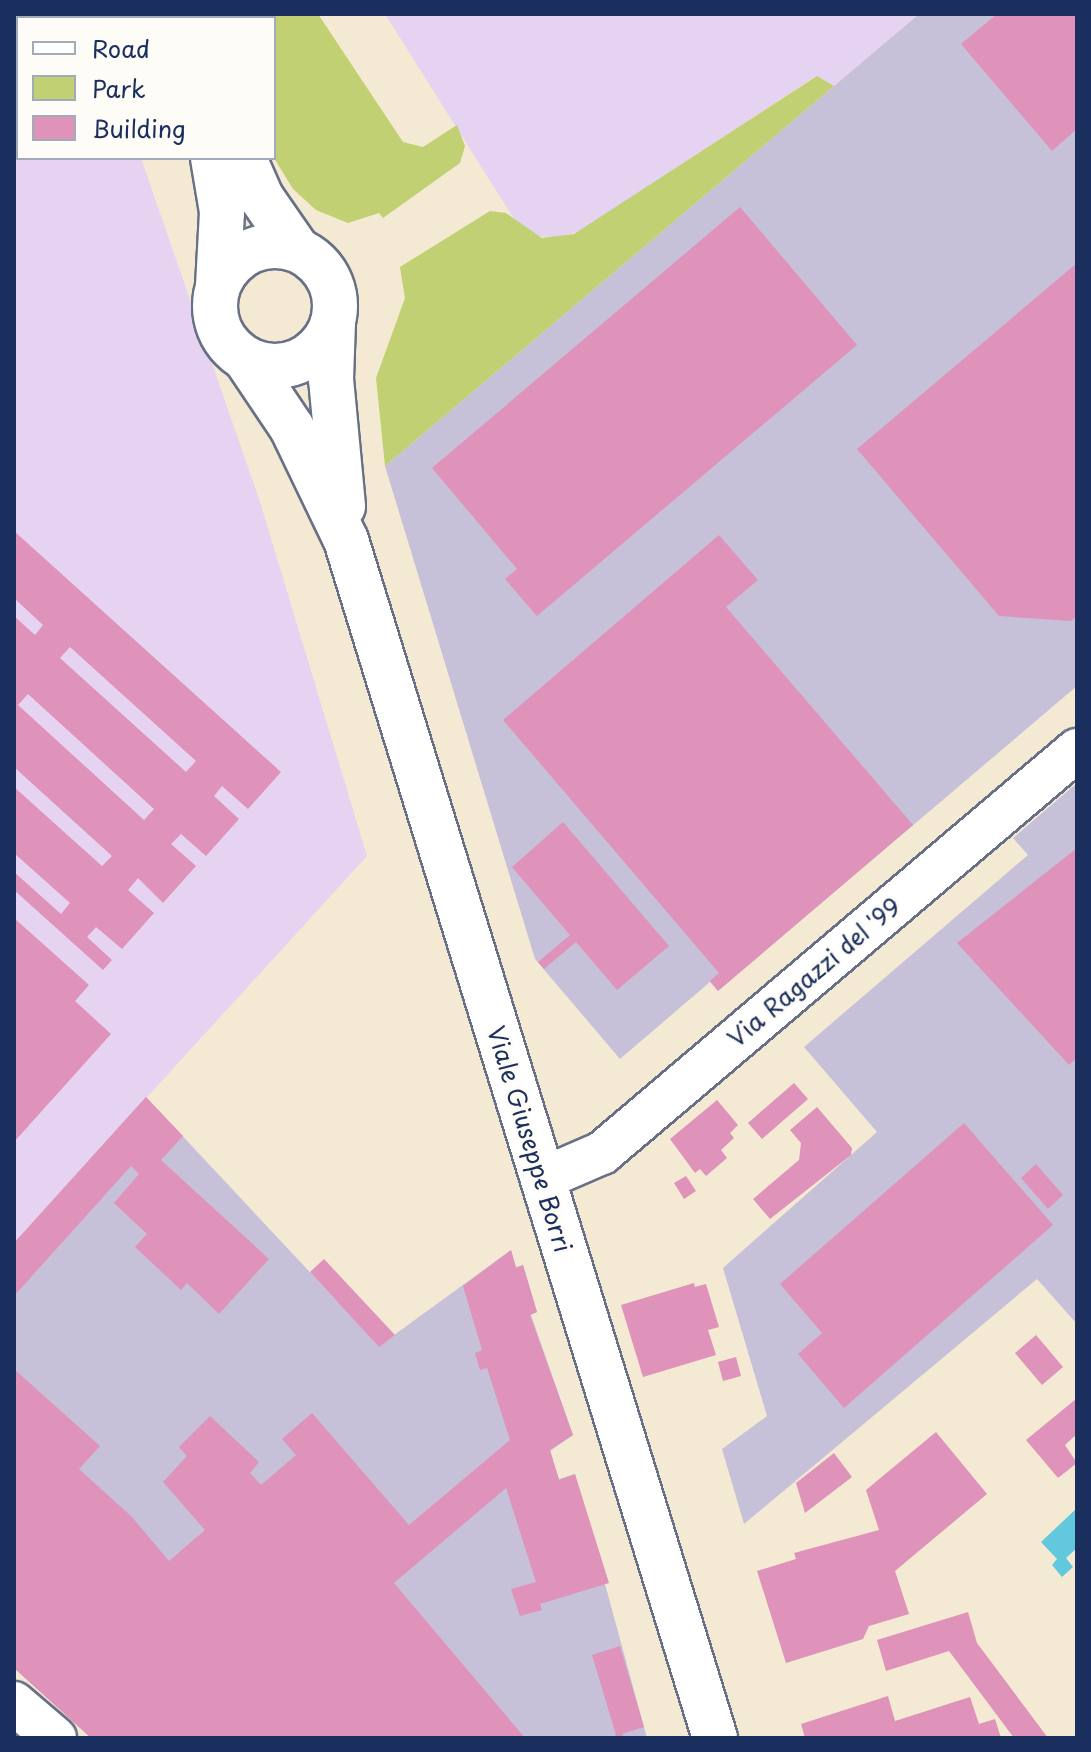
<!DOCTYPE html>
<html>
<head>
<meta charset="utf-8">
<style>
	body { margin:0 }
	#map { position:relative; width:1091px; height:1752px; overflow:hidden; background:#f4e9d3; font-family:"Playpen Sans",sans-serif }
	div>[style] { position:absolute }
	.built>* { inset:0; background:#e5d3f1 }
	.industrial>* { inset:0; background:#c7c0d9 }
	.green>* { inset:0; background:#c0d072 }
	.water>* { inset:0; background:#61c8dd }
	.building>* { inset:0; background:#df92ba }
	.roads { filter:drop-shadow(2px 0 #677087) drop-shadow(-2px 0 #677087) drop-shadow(0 2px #677087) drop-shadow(0 -2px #677087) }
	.minor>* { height:42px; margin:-21px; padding:0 21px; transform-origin:21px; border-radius:21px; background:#fff }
	.major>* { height:44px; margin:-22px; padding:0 22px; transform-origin:22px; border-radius:22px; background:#fff }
	.major>.ring { margin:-22px; padding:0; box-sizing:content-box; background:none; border:44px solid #fff; border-radius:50% }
	span { translate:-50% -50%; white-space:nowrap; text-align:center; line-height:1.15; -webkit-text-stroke:6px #fdfcf7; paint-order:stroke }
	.street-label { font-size:24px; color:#1b2f5e }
	.frame { position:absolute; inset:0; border:16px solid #1b2f5e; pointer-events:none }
	.legend { position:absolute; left:16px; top:16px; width:260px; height:144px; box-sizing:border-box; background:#fdfcf7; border:2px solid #a3aaba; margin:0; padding:10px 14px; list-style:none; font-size:24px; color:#1b2f5e }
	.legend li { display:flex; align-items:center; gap:16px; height:40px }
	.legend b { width:40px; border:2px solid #a3aaba }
</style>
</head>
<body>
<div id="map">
	<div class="built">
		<i style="clip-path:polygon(385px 14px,919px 14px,834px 86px,816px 76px,582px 230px,554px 239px,529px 234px,514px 219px)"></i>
		<i style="clip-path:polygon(14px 16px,20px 18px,18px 158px,141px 158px,260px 502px,367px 856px,14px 1243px)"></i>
	</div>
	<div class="industrial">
		<i style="clip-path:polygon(919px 14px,1077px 14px,1077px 686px,718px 991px,710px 982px,620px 1059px,535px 959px,385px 466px)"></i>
		<i style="clip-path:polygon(1077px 783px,1077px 1324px,1037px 1279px,744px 1524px,722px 1449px,767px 1416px,723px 1268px,877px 1132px,804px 1047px,1028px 855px,1013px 838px)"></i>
		<i style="clip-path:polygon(146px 1097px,379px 1346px,511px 1250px,516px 1267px,523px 1265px,537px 1312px,531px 1315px,573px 1435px,550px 1451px,559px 1479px,575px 1474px,647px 1738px,91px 1738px,14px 1668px,14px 1243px)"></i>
	</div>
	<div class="green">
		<i style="clip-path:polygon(228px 14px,318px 14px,403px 142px,423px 147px,457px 125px,465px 146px,460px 163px,383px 218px,379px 213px,348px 223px,316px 210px,293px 189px,274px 158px,274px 18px)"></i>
		<i style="clip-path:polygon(817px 76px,834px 86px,385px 466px,376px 378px,405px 298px,400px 267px,490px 211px,506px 213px,542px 238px,574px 234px)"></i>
	</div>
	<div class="water">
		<i style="clip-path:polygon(1077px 1508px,1077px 1548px,1066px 1558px,1073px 1567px,1062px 1577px,1052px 1565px,1057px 1559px,1041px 1542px)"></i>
	</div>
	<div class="building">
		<i style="clip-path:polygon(997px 14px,1077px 14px,1077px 129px,1052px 151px,961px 44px)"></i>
		<i style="clip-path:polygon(740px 207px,857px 345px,537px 616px,505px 579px,517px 569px,432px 468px)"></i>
		<i style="clip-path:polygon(1077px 263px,1077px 616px,1071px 621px,999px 616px,857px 449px)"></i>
		<i style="clip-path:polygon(evenodd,14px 531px,281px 772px,248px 809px,222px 786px,214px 796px,239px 819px,206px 856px,181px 834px,171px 844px,196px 866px,163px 903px,138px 878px,128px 890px,154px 913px,122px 949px,96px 927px,87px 937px,112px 960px,103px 970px,14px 890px,14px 872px,61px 914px,70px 903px,14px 853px,14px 787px,102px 866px,112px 856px,14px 767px,14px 616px,35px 635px,43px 625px,14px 598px,14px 531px,70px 647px,196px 761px,186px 772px,60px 658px,70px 647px,14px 531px,28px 694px,154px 809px,144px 820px,18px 705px,28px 694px)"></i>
		<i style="clip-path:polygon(719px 535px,758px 580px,726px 607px,913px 825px,718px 991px,710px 981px,719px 973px,503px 720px)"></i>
		<i style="clip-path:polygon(563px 822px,669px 946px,617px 990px,576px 942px,544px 969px,538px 962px,570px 935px,512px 867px)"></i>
		<i style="clip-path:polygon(1077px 848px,1077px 1058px,1069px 1065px,957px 943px)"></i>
		<i style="clip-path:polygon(14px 918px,89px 985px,75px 1001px,111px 1034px,14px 1142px)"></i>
		<i style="clip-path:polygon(794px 1083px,808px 1099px,762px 1139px,748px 1123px)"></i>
		<i style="clip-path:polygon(146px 1097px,183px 1136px,161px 1160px,269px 1259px,219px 1314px,187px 1283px,181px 1290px,135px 1247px,147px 1234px,114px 1203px,139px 1174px,131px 1166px,14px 1296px,14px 1243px)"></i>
		<i style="clip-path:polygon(717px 1100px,738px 1125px,730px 1133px,734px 1138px,721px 1150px,727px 1158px,706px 1176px,700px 1169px,695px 1173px,670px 1139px)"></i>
		<i style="clip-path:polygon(817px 1107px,852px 1148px,851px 1155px,770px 1219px,753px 1199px,799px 1160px,801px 1143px,790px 1130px)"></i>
		<i style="clip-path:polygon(964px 1123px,1053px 1225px,844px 1408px,798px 1354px,822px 1333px,780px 1284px)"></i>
		<i style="clip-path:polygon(1036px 1164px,1063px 1195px,1048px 1209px,1021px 1178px)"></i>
		<i style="clip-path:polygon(686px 1176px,696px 1191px,684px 1199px,674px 1183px)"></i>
		<i style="clip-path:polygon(511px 1250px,516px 1268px,523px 1265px,537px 1312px,530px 1315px,573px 1435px,550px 1450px,559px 1480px,575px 1474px,609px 1583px,540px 1604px,542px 1610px,520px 1616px,511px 1589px,536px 1582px,506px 1488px,394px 1583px,525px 1738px,91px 1738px,14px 1668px,14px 1369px,100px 1446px,79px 1469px,132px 1517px,169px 1561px,205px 1530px,163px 1482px,187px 1456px,179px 1447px,210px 1416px,259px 1462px,250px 1473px,261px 1485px,296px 1455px,282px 1439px,312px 1413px,409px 1525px,510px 1440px,487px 1368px,480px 1370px,475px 1353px,482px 1350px,463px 1286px)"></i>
		<i style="clip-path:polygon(324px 1259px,395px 1335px,379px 1347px,310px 1272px)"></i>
		<i style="clip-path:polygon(694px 1283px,695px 1287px,706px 1284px,719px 1327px,708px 1330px,716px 1355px,643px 1377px,621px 1305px)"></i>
		<i style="clip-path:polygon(1036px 1335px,1063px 1367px,1042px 1385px,1015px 1353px)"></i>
		<i style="clip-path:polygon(736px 1357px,741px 1376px,723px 1381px,718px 1362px)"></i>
		<i style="clip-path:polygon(1076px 1399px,1077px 1434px,1065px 1445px,1077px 1463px,1058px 1478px,1026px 1440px)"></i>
		<i style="clip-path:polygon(936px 1432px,987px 1494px,895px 1571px,909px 1614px,869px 1626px,863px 1639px,786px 1663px,757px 1571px,796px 1559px,794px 1553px,879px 1530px,866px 1490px)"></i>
		<i style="clip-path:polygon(834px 1453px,852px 1477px,805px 1513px,796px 1483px)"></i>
		<i style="clip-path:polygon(968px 1612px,977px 1643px,1048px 1738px,1014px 1738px,949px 1651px,886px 1671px,877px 1640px)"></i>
		<i style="clip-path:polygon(620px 1646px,644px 1727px,622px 1734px,625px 1738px,612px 1738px,616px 1735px,592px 1655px)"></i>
		<i style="clip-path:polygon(888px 1696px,895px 1721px,970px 1697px,979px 1724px,995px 1719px,1001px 1738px,805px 1738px,801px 1724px)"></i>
	</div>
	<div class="roads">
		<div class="minor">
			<i style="left:142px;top:14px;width:6px;rotate:45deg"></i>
			<i style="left:542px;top:1179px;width:65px;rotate:-23.4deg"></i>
			<i style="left:602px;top:1153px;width:623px;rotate:-40.31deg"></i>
			<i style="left:14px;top:1703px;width:54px;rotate:40.5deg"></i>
		</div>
		<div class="major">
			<i style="left:201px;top:14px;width:4px;rotate:76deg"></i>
			<i style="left:213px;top:158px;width:55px;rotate:80.5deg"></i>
			<i style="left:222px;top:212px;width:73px;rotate:93.1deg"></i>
			<i style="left:244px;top:158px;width:43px;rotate:66.4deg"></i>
			<i style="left:261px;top:197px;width:63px;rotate:55.3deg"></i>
			<i class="ring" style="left:215px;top:246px;width:76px;height:76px"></i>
			<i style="left:333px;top:322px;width:57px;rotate:92deg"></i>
			<i style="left:331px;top:379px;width:128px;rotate:84.6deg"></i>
			<i style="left:245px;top:358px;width:84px;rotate:56.1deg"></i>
			<i style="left:292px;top:428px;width:124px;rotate:64.3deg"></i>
			<i style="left:346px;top:540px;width:1254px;rotate:72.88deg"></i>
		</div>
	</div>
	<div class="street-label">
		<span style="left:814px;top:972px;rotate:-40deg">Via Ragazzi del '99</span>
		<span style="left:530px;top:1139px;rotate:73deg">Viale Giuseppe Borri</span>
	</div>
	<div class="frame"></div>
	<ul class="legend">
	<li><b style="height:10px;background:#fff"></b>Road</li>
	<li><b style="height:22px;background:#c0d072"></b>Park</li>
	<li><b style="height:22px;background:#df92ba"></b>Building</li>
	</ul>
</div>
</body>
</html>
